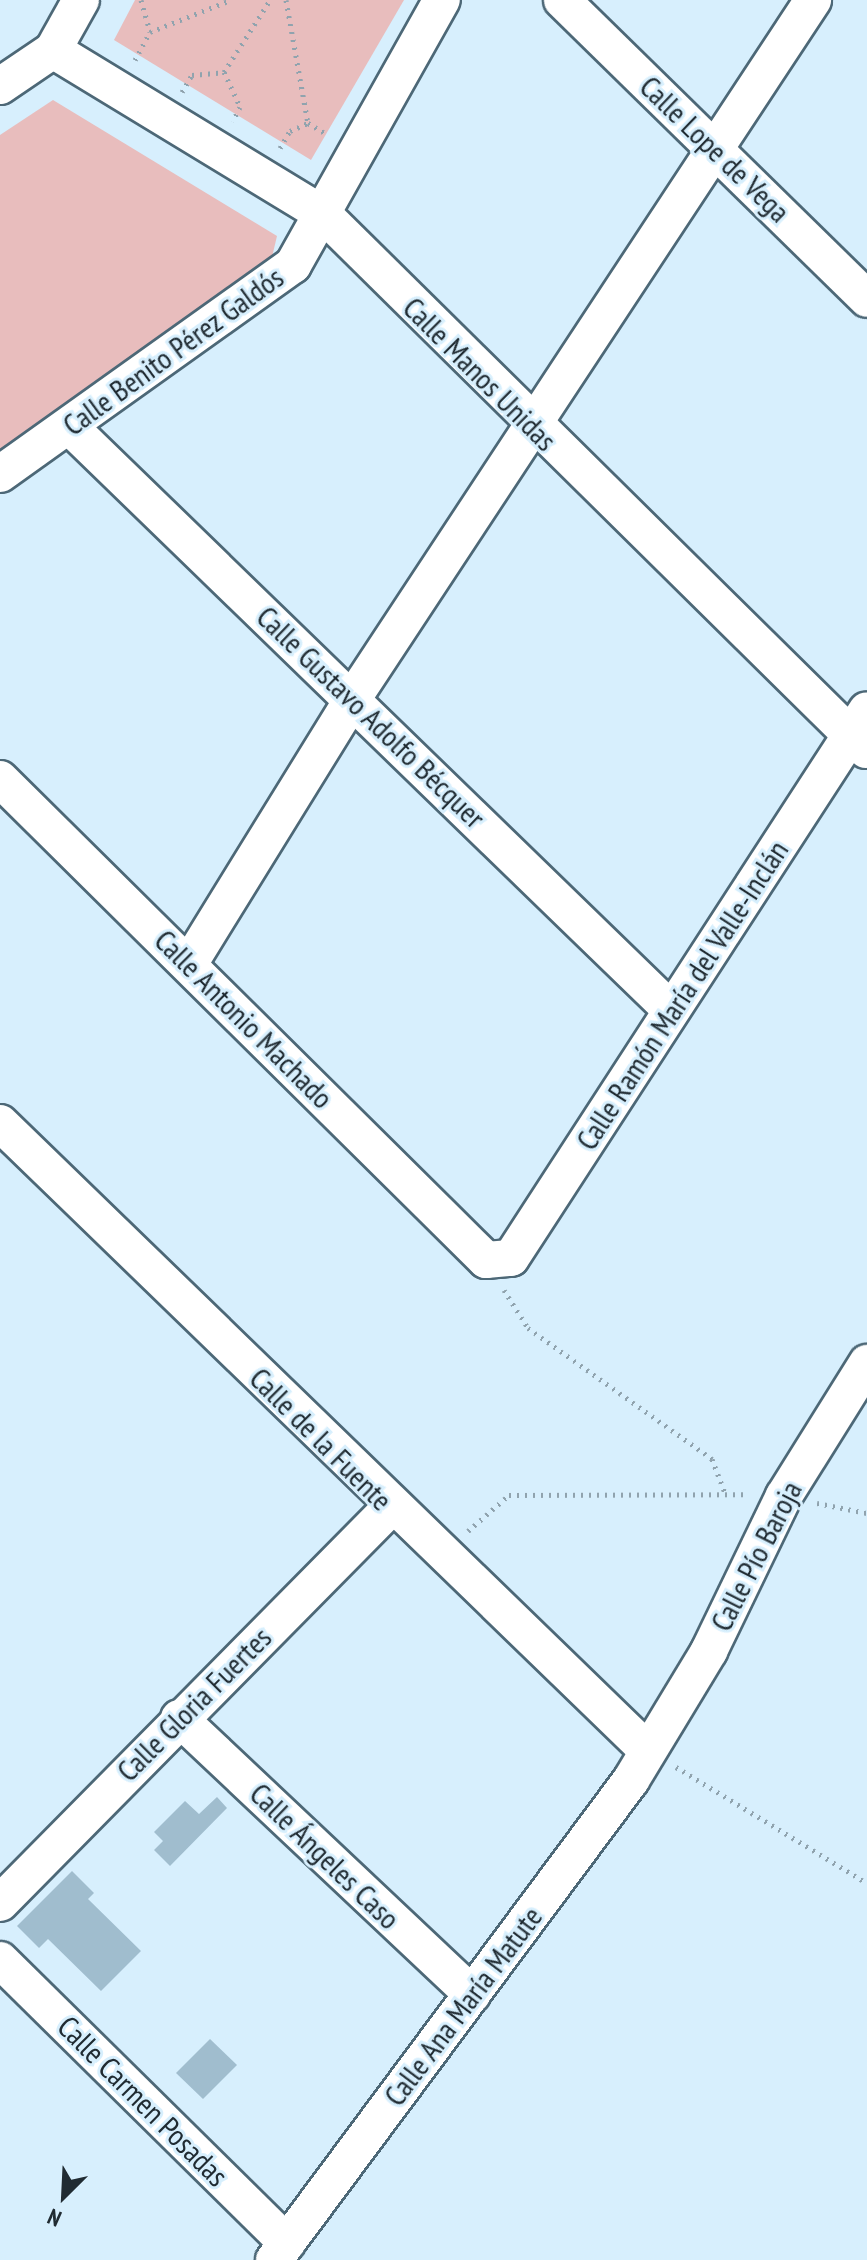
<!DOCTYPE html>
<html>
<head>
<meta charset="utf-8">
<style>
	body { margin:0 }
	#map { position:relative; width:867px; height:2260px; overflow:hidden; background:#d7effd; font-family:"PT Sans Narrow",sans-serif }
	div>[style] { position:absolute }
	.green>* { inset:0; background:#e8bdbd }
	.building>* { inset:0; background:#a0bdce }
	.path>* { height:5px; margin-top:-2.5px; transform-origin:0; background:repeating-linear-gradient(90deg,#90a3ae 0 2px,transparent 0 8px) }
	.roads { filter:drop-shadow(2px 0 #4d6877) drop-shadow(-2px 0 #4d6877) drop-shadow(0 2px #4d6877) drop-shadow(0 -2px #4d6877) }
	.street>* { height:36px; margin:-18px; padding:0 18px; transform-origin:18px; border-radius:18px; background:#fff }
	span { translate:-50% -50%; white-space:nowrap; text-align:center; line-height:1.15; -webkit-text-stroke:6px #d7effd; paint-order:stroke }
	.street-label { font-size:30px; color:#202b32 }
	.north { position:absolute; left:24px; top:2156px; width:80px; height:80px; -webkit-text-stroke:6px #d7effd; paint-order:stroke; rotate:204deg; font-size:22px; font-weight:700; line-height:32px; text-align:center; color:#202b32 }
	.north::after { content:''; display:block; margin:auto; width:28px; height:36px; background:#202b32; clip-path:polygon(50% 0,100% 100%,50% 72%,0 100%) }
</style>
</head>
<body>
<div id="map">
	<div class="green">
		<i style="clip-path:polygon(135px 0,404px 0,311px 160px,114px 40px)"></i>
		<i style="clip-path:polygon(53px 100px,277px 236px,269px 270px,0 456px,0 135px)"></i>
	</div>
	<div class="building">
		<i style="clip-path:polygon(217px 1797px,227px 1808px,170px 1866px,154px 1850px,163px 1841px,154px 1832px,185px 1801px,199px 1814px)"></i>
		<i style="clip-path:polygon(72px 1871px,94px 1893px,88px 1899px,141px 1951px,101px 1991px,48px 1939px,39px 1948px,17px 1926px)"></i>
		<i style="clip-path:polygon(210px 2039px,237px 2065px,203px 2099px,176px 2073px)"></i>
	</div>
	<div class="path">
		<i style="left:141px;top:0;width:33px;rotate:74deg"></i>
		<i style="left:286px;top:0;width:125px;rotate:79.9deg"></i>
		<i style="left:135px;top:60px;width:32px;rotate:-62deg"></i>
		<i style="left:150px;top:32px;width:87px;rotate:-21.6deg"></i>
		<i style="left:224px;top:72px;width:85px;rotate:-57.4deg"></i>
		<i style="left:182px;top:92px;width:20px;rotate:-60deg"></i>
		<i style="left:192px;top:75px;width:32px;rotate:-5deg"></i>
		<i style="left:224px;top:72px;width:38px;rotate:65deg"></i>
		<i style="left:240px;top:107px;width:16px;rotate:117deg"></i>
		<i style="left:308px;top:123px;width:23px;rotate:31deg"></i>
		<i style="left:280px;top:148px;width:20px;rotate:-60deg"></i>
		<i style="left:290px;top:131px;width:20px;rotate:-24deg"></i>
		<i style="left:504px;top:1290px;width:45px;rotate:57.7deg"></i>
		<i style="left:528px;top:1328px;width:226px;rotate:35.4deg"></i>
		<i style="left:712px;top:1459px;width:36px;rotate:69deg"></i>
		<i style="left:817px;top:1503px;width:51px;rotate:11.3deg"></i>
		<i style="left:468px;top:1531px;width:55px;rotate:-41.3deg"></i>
		<i style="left:509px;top:1495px;width:238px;rotate:-0.2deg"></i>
		<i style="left:676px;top:1767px;width:223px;rotate:31.3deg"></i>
	</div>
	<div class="roads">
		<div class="street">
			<i style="left:562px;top:0;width:427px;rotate:44.4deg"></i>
			<i style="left:53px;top:50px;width:316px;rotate:31.3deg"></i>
			<i style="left:323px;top:214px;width:763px;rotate:44.63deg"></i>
			<i style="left:0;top:86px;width:64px;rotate:-34.2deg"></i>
			<i style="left:53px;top:50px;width:57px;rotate:-60.8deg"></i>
			<i style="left:69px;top:426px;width:839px;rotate:44.13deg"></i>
			<i style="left:0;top:474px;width:360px;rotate:-35.5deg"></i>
			<i style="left:293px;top:265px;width:304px;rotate:-60.7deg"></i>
			<i style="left:0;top:779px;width:684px;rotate:44.7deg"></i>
			<i style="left:486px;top:1260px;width:25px;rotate:-5deg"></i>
			<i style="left:511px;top:1258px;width:653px;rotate:-56.99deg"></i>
			<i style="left:189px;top:964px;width:312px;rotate:-58.3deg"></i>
			<i style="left:353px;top:698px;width:836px;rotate:-56.61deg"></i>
			<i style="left:0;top:1123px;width:901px;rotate:44.1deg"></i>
			<i style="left:179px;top:1718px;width:403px;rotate:43.3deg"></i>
			<i style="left:0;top:1903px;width:555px;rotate:-45.36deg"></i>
			<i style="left:0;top:1960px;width:403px;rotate:44.6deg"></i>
			<i style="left:274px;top:2260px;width:598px;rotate:-53.36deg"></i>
			<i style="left:631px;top:1780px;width:151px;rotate:-58.8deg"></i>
			<i style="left:709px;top:1651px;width:172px;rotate:-64.2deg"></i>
			<i style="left:784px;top:1496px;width:157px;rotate:-58deg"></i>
		</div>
	</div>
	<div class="street-label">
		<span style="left:715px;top:149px;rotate:44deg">Calle Lope de Vega</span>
		<span style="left:173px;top:351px;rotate:-36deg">Calle Benito Pérez Galdós</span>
		<span style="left:480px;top:374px;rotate:45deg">Calle Manos Unidas</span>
		<span style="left:371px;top:717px;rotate:44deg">Calle Gustavo Adolfo Bécquer</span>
		<span style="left:682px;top:995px;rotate:-57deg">Calle Ramón María del Valle-Inclán</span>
		<span style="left:244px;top:1019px;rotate:45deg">Calle Antonio Machado</span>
		<span style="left:321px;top:1439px;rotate:45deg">Calle de la Fuente</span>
		<span style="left:756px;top:1556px;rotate:-63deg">Calle Pío Baroja</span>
		<span style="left:194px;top:1704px;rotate:-45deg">Calle Gloria Fuertes</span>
		<span style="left:325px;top:1856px;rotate:44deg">Calle Ángeles Caso</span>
		<span style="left:463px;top:2006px;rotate:-53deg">Calle Ana María Matute</span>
		<span style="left:143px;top:2101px;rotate:45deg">Calle Carmen Posadas</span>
	</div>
	<div class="north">N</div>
</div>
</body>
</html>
